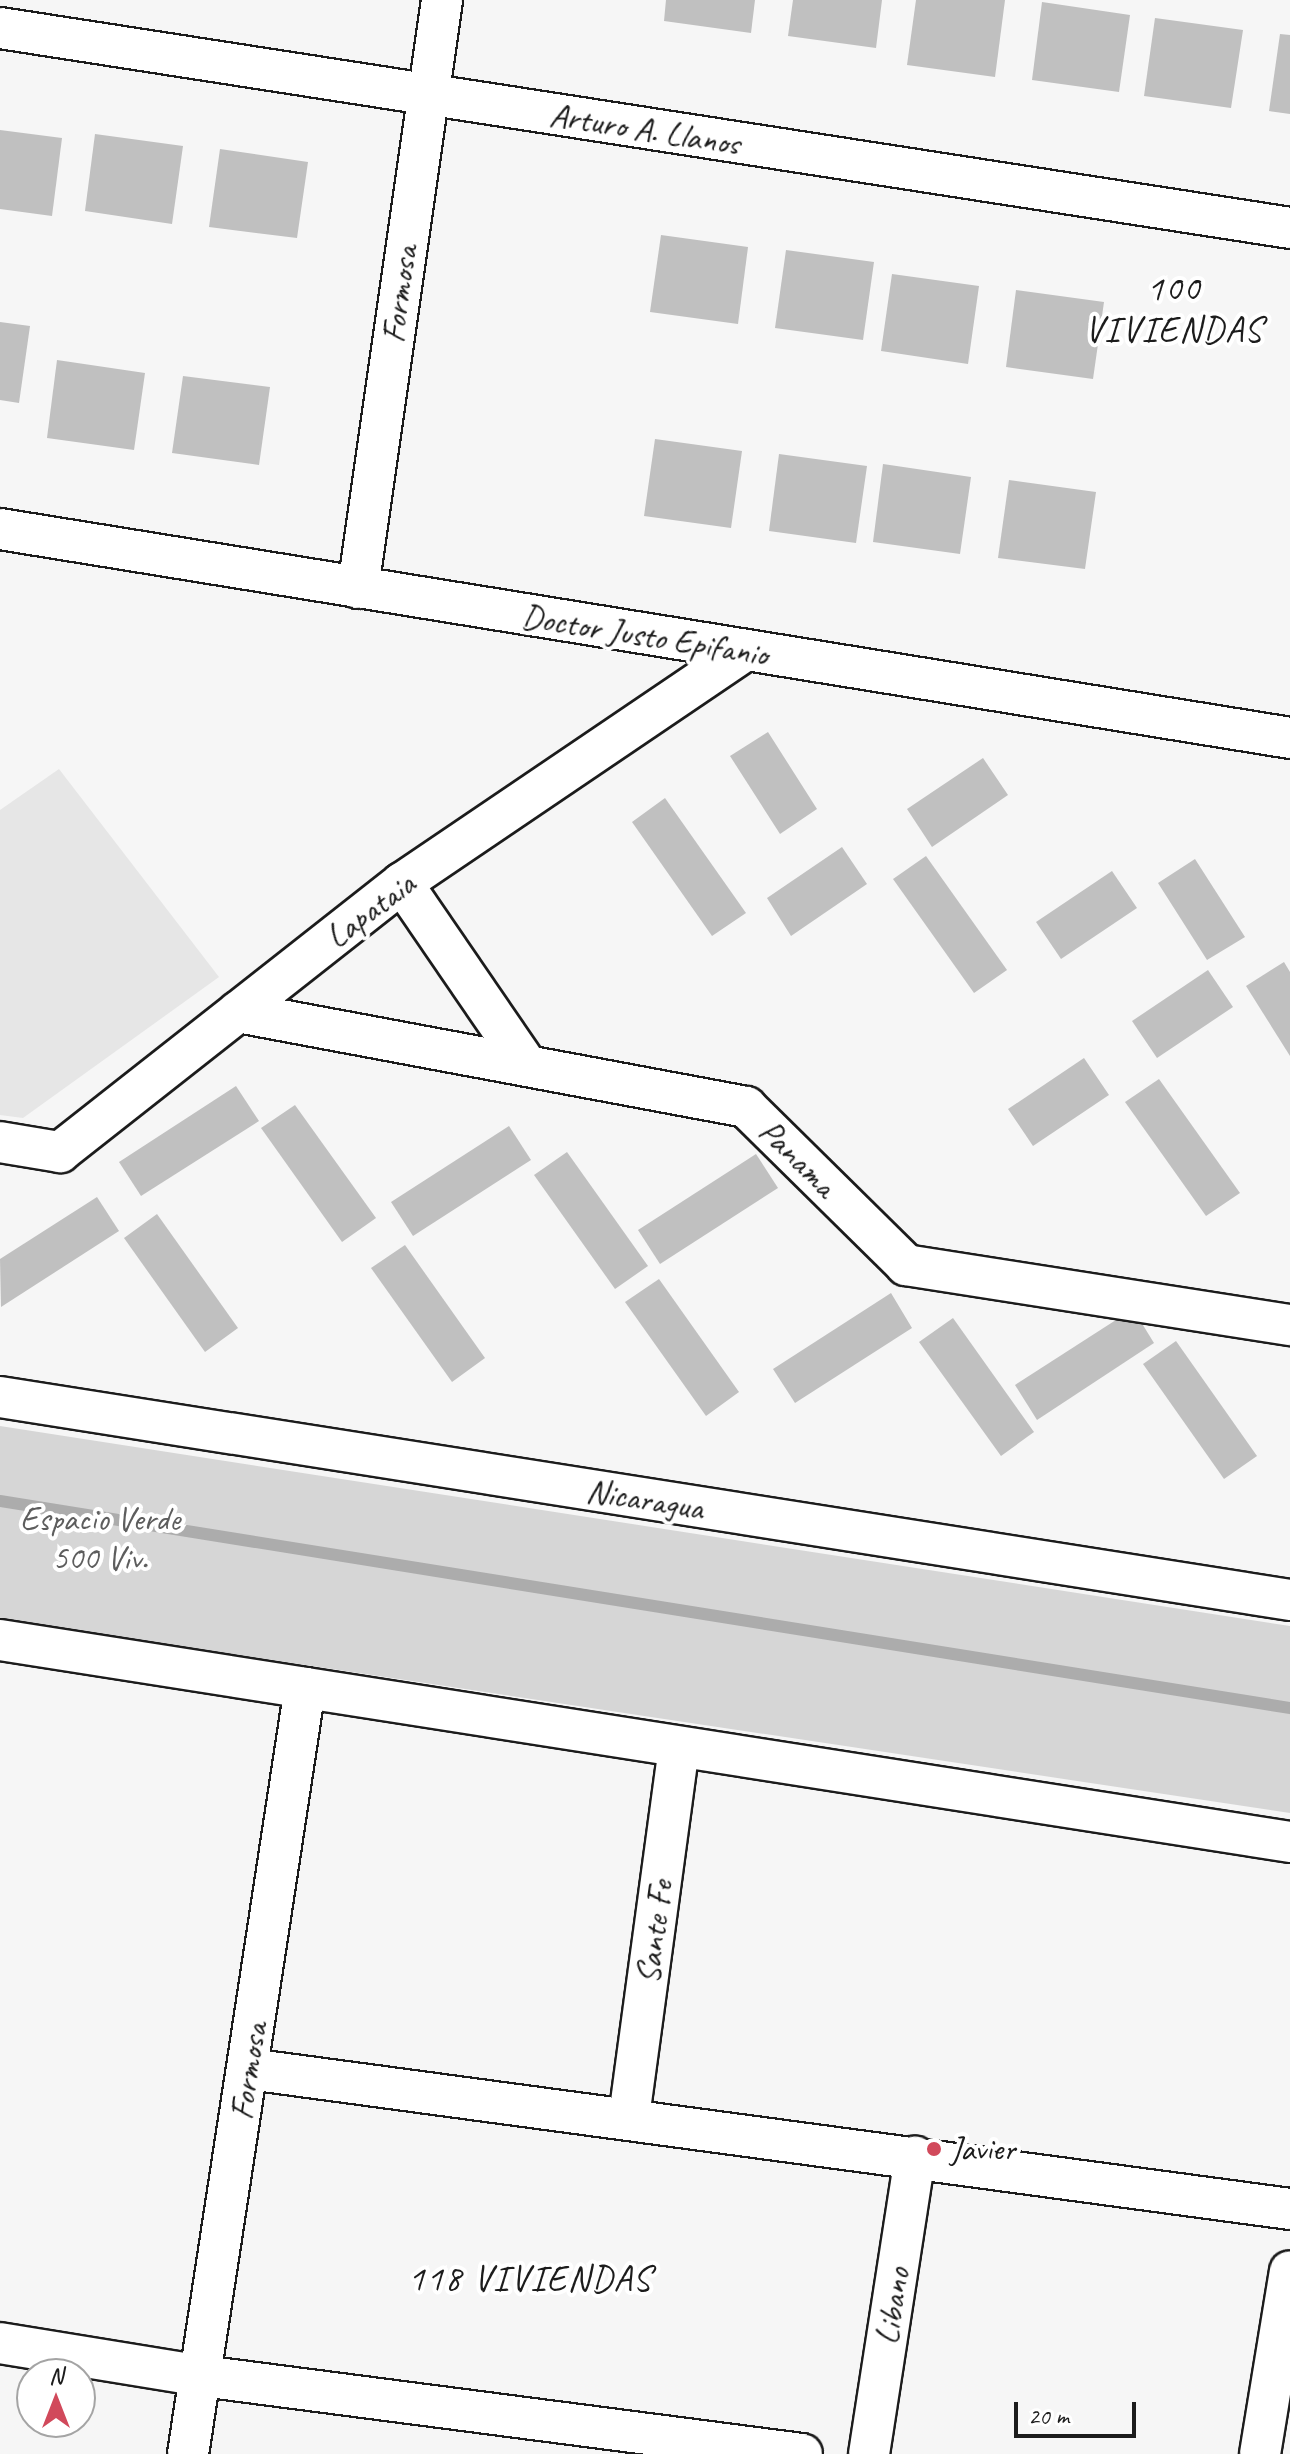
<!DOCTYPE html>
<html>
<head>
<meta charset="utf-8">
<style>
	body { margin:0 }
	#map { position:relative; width:1290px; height:2454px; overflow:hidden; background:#f6f6f6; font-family:Caveat,sans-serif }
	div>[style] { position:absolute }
	.built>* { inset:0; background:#e6e6e6 }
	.green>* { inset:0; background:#d6d6d6 }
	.stream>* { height:12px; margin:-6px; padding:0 6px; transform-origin:6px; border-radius:6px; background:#acacac }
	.building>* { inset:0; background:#c0c0c0 }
	.roads { filter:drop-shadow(2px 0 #1c1c1c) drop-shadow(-2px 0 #1c1c1c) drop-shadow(0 2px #1c1c1c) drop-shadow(0 -2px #1c1c1c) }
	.minor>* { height:40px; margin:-20px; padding:0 20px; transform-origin:20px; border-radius:20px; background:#fff }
	.dots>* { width:22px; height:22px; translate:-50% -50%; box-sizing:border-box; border:4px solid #fff; border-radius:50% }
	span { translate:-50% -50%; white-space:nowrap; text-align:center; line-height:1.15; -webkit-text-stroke:8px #fff; paint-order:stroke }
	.street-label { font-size:34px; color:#1c1c1c }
	.park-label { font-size:34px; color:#5d5d5d }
	.poi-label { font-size:34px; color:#1c1c1c }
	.left { translate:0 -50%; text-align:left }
	.neighbourhood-label { font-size:36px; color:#1c1c1c; letter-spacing:2px }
	.north { position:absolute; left:16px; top:2358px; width:80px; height:80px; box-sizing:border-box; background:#fff; border:2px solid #a4a4a4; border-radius:50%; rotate:0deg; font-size:22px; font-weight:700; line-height:32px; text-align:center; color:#1c1c1c }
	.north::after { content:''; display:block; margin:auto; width:28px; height:36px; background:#d1495b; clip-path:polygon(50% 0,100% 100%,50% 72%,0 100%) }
	.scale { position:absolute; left:1014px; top:2402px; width:122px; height:36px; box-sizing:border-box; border:4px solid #1c1c1c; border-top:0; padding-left:10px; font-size:24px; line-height:28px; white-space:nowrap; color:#1c1c1c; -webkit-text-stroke:6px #fff; paint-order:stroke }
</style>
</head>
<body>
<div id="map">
	<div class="built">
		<i style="clip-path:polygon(59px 769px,219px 977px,23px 1118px,0 1115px,0 810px)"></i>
	</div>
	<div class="green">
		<i style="clip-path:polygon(0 1426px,1290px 1626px,1290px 1813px,0 1619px)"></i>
	</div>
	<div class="stream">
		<i style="left:0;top:1501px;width:1307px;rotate:9.12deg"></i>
	</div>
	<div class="building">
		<i style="clip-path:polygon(666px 0,755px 0,751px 33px,664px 21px)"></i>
		<i style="clip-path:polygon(793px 0,882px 0,876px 48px,788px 36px)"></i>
		<i style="clip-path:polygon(916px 0,1005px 0,995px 77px,907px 65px)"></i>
		<i style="clip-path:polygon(1042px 2px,1130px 15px,1119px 92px,1032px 80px)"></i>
		<i style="clip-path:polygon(1155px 18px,1243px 30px,1231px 108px,1144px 96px)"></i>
		<i style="clip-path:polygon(1280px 34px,1290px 35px,1290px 114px,1269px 111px)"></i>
		<i style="clip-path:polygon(0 130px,62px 138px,52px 216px,0 209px)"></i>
		<i style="clip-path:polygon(95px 134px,183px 146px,172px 224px,85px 211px)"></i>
		<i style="clip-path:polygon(220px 149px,308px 162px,297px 238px,209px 227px)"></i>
		<i style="clip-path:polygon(661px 235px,748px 247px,738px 324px,650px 312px)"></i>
		<i style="clip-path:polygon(786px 250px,874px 262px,863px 340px,775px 328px)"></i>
		<i style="clip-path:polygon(892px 274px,979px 286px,968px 364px,881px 351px)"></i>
		<i style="clip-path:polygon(1016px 290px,1104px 302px,1093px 379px,1006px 367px)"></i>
		<i style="clip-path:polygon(0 322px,30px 326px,19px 403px,0 400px)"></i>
		<i style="clip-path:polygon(57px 360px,145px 373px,134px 450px,47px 438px)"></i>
		<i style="clip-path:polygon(183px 376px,270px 387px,259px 465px,172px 453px)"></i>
		<i style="clip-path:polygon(655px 439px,742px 451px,731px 528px,644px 516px)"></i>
		<i style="clip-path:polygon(779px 454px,867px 466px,856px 543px,769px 531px)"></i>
		<i style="clip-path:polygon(883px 464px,971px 477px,960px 554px,873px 542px)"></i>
		<i style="clip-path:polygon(1009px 480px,1096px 492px,1085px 569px,998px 558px)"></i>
		<i style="clip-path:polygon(768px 732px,817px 809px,780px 834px,730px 756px)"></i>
		<i style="clip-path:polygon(983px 758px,1008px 795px,932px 847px,907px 809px)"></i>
		<i style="clip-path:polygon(665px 798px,746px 913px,712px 936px,632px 822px)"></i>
		<i style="clip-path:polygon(842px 847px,867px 884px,791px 936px,767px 898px)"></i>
		<i style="clip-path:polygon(926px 856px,1007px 970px,974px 993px,893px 879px)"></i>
		<i style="clip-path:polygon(1195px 859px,1245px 937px,1207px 960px,1158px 883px)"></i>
		<i style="clip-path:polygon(1112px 871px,1137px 908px,1061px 959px,1036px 922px)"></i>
		<i style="clip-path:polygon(1284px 962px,1290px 972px,1290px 1056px,1246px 986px)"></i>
		<i style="clip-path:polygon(1208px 970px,1233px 1007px,1157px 1058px,1132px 1021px)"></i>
		<i style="clip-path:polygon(1084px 1058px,1109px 1095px,1033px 1146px,1008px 1109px)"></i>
		<i style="clip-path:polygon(1159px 1079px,1240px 1193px,1206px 1216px,1125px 1102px)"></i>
		<i style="clip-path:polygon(236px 1086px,259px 1121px,141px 1196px,119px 1162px)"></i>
		<i style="clip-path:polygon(295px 1105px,376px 1218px,342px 1242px,261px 1128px)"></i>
		<i style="clip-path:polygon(509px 1126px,531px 1160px,413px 1236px,391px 1202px)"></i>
		<i style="clip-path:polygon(567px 1152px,648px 1266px,615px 1289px,534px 1175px)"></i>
		<i style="clip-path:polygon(756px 1154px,778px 1188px,660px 1264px,638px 1230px)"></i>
		<i style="clip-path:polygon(97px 1197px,119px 1231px,1px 1307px,0 1259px)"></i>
		<i style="clip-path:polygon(157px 1214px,238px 1328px,205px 1352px,124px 1238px)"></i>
		<i style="clip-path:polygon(405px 1245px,485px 1358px,452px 1382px,371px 1268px)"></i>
		<i style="clip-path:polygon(659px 1279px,739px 1392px,706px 1416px,625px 1302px)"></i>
		<i style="clip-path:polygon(891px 1293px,912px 1328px,795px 1403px,773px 1369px)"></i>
		<i style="clip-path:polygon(1133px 1309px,1154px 1343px,1037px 1420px,1015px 1385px)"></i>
		<i style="clip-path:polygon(953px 1318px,1034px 1432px,1001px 1456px,919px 1342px)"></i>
		<i style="clip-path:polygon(1176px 1341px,1257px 1456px,1224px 1479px,1143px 1364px)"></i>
	</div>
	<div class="roads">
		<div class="minor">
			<i style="left:0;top:28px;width:1305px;rotate:8.81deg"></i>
			<i style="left:0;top:529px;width:1307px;rotate:9.2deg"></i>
			<i style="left:358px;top:588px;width:594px;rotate:-81.87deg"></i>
			<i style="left:402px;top:883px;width:219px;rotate:55.6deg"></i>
			<i style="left:238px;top:1012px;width:517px;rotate:10.59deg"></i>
			<i style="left:746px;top:1107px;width:225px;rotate:44.6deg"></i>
			<i style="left:906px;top:1265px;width:389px;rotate:8.9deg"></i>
			<i style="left:0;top:1142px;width:61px;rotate:9.5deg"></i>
			<i style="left:60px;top:1152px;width:435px;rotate:-38.2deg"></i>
			<i style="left:402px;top:883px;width:412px;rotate:-34.1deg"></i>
			<i style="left:0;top:1397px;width:1306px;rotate:8.94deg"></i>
			<i style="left:0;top:1640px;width:1306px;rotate:8.9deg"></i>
			<i style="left:249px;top:2069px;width:1050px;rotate:7.66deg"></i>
			<i style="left:629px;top:2117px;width:373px;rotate:-82.3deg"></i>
			<i style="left:0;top:2343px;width:205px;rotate:9.3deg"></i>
			<i style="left:202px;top:2376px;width:605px;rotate:7.41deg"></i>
			<i style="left:188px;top:2454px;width:775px;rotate:-81.32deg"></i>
			<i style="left:869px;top:2454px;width:301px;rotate:-81.2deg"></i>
			<i style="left:1260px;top:2454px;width:185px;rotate:-80.7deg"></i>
		</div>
	</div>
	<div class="dots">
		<i style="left:934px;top:2149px;background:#d1495b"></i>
	</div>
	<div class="street-label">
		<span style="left:645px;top:129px;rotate:9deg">Arturo A. Llanos</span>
		<span style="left:399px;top:294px;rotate:-82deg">Formosa</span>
		<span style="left:645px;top:635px;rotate:9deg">Doctor Justo Epifanio</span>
		<span style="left:370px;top:910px;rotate:-37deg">Lapataia</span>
		<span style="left:798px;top:1158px;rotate:45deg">Panama</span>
		<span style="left:645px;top:1499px;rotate:9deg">Nicaragua</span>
		<span style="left:654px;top:1932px;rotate:-82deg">Sante Fe</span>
		<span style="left:248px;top:2071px;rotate:-81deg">Formosa</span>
		<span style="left:892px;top:2306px;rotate:-81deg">Libano</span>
	</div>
	<div class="park-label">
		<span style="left:100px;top:1538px">Espacio Verde<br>500 Viv.</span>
	</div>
	<div class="poi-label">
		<span class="left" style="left:950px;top:2149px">Javier</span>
	</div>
	<div class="neighbourhood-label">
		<span style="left:1174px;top:309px">100<br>VIVIENDAS</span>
		<span style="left:530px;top:2279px">118 VIVIENDAS</span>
	</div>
	<div class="north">N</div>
	<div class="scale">20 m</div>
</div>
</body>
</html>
